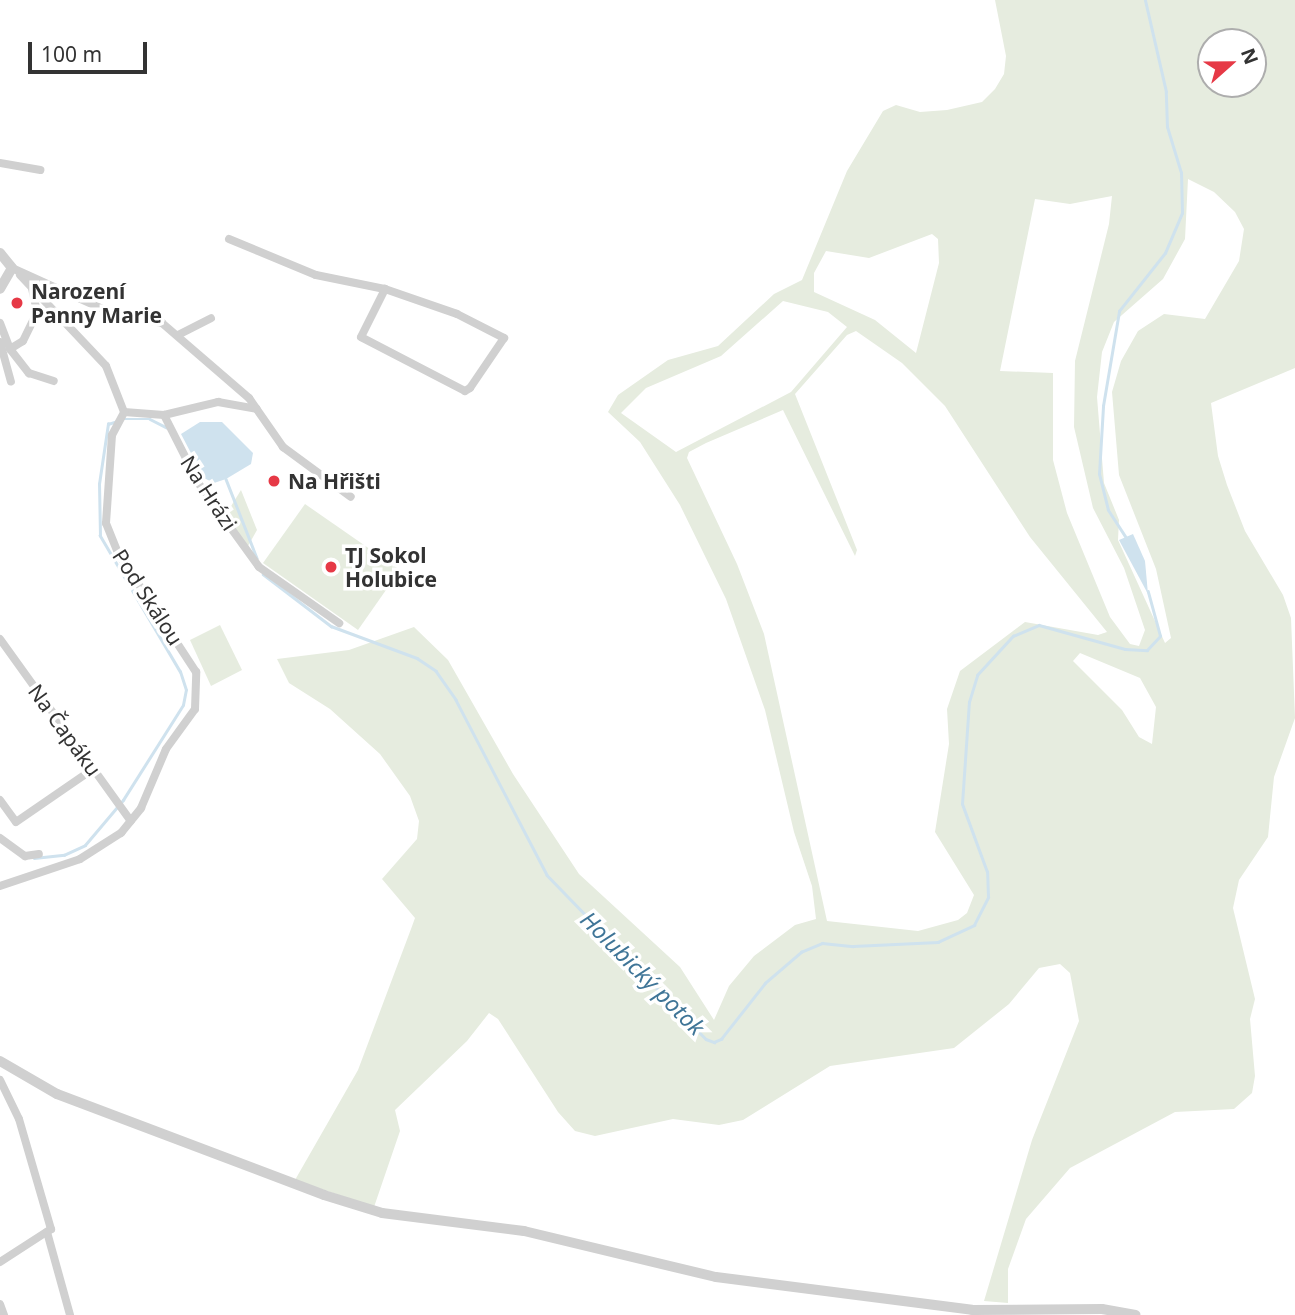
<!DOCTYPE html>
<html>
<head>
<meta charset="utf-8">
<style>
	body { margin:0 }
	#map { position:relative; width:1295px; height:1315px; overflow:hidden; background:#fff; font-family:"Noto Sans",sans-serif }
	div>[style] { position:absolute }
	.green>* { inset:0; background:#e6ecdf }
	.water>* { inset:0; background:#cfe2ee }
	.stream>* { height:2.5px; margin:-1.25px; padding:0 1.25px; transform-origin:1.25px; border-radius:1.25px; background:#cfe2ee }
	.minor>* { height:8px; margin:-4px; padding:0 4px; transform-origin:4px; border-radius:4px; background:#d0d0d0 }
	.tertiary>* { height:10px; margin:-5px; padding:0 5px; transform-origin:5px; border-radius:5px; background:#d0d0d0 }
	.dots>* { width:19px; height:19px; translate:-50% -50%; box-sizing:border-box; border:4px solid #fff; border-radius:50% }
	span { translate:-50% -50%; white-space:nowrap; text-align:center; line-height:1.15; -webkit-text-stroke:7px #fff; paint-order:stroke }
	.poi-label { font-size:21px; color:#333; font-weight:700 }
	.left { translate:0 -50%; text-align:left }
	.street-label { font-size:21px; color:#333 }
	.water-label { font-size:23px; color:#3f7597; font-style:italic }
	.north { position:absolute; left:1197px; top:28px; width:70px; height:70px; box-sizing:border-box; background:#fff; border:2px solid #adadad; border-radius:50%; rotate:69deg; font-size:19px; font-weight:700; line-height:28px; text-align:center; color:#333 }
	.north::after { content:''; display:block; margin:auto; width:24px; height:32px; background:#e63946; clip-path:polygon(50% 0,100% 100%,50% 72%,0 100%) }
	.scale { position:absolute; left:28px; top:42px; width:119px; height:32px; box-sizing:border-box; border:4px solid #333; border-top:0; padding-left:9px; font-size:21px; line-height:24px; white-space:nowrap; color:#333; -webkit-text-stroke:5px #fff; paint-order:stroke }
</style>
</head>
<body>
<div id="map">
	<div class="green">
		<i style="clip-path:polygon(evenodd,995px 0,1295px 0,1295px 368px,1211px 403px,1218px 456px,1227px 485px,1245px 531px,1283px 595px,1291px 618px,1295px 718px,1274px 777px,1268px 837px,1239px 880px,1233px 908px,1255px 999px,1250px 1019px,1255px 1076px,1252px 1093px,1234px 1109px,1175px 1112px,1070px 1168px,1026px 1219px,1008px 1269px,1008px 1303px,984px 1301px,1032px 1140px,1079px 1021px,1070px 973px,1060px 964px,1039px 968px,1009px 1004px,954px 1048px,830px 1066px,743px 1120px,719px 1125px,673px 1119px,595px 1136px,575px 1131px,558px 1112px,498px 1019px,489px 1013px,467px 1041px,395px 1110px,400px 1131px,374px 1207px,295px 1180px,358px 1070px,411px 929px,415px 918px,382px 879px,417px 839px,419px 821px,410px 796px,380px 754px,330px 709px,289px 683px,277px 659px,349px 650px,414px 627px,448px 660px,513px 774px,579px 874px,680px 967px,714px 1020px,729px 986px,754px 956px,795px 925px,816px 919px,812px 886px,794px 832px,765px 710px,726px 599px,680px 505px,640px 442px,608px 412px,618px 395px,668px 360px,718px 346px,774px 294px,802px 280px,847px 171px,883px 111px,896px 105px,920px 112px,947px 110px,982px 102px,995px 89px,1004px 74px,1006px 56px,995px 0,1211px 42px,1253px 42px,1253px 84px,1211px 84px,1211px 42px,995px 0,1188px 179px,1214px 192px,1235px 212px,1244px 229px,1239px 261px,1205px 319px,1164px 314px,1138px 331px,1121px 361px,1112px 392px,1119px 475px,1156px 569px,1171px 638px,1165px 643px,1118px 540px,1119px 520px,1104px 483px,1097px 397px,1102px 352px,1114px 322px,1163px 279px,1185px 239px,1188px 179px,995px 0,1112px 196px,1109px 224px,1075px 361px,1074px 427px,1093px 508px,1124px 568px,1145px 630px,1139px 646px,1130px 644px,1110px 617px,1067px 513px,1053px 460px,1053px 373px,1000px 371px,1035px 199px,1070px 204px,1112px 196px,995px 0,932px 234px,938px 239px,939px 263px,916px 353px,875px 320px,814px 292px,814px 273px,826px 251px,869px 258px,932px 234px,995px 0,783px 301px,828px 312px,847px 327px,791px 392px,676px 452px,621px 413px,646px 388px,721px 356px,783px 301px,995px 0,856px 331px,902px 363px,945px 406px,1030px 537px,1107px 632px,1098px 635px,1025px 622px,960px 671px,947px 709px,949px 744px,935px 832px,974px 895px,967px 913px,958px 920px,918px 931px,827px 921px,764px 634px,737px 564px,687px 458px,689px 452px,706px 443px,783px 410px,855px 556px,857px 550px,795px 394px,847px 335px,856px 331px,995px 0,1080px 653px,1140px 678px,1156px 707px,1152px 744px,1139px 737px,1122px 710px,1073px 661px,1080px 653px)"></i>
		<i style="clip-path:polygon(241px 490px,257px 530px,248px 546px,225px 516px)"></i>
		<i style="clip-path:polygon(305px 504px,400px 570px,358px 630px,263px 563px)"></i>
		<i style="clip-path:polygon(220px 625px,242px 670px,211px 686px,190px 640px)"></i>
	</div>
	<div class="water">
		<i style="clip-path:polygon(200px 422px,222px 422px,253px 453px,251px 464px,226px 479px,214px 483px,204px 478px,181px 434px)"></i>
		<i style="clip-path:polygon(1133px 534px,1145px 561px,1148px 594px,1119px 540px)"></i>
	</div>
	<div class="stream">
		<i style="left:123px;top:419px;width:27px"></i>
		<i style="left:150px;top:419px;width:18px;rotate:27deg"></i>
		<i style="left:226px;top:479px;width:85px;rotate:68.6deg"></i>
		<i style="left:1126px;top:538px;width:33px;rotate:-123deg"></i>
		<i style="left:1108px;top:510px;width:37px;rotate:-104deg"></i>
		<i style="left:1099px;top:474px;width:68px;rotate:-86.6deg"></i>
		<i style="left:1103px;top:406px;width:96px;rotate:-80.4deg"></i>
		<i style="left:1119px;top:311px;width:74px;rotate:-51.6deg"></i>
		<i style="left:1165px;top:253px;width:43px;rotate:-67deg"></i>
		<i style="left:1182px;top:213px;width:40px;rotate:-91.4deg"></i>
		<i style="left:1181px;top:173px;width:48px;rotate:-106.9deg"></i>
		<i style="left:1167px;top:127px;width:35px;rotate:-92deg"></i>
		<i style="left:1166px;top:92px;width:94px;rotate:-102.9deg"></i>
		<i style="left:263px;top:574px;width:86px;rotate:37.4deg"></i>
		<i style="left:331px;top:626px;width:92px;rotate:20.4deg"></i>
		<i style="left:417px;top:658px;width:23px;rotate:34deg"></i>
		<i style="left:436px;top:671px;width:35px;rotate:55deg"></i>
		<i style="left:456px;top:700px;width:197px;rotate:62.5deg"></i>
		<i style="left:547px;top:875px;width:228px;rotate:45.9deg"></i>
		<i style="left:706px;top:1039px;width:9px;rotate:21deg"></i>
		<i style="left:714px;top:1042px;width:8px;rotate:-23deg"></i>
		<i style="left:721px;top:1039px;width:71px;rotate:-51.8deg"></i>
		<i style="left:765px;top:983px;width:48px;rotate:-40.7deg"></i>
		<i style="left:801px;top:952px;width:23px;rotate:-23deg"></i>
		<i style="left:822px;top:943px;width:31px;rotate:6deg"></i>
		<i style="left:853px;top:946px;width:85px;rotate:-2.7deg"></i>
		<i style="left:938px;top:942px;width:40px;rotate:-25deg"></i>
		<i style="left:974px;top:925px;width:31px;rotate:-63deg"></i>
		<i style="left:988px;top:897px;width:25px;rotate:-92deg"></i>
		<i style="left:987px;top:872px;width:72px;rotate:-110.2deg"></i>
		<i style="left:962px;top:804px;width:102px;rotate:-86.1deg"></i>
		<i style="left:969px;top:702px;width:28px;rotate:-73deg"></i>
		<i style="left:977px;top:675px;width:53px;rotate:-47.3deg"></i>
		<i style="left:1013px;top:636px;width:28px;rotate:-23deg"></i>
		<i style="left:1039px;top:625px;width:89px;rotate:15.6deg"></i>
		<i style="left:1125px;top:649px;width:22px;rotate:3deg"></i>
		<i style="left:1147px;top:650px;width:19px;rotate:-47deg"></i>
		<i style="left:1160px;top:636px;width:46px;rotate:-105.3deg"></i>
		<i style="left:34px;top:858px;width:30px;rotate:-6deg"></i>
		<i style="left:64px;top:855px;width:23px;rotate:-25deg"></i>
		<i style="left:85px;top:845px;width:59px;rotate:-49.8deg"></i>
		<i style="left:123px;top:800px;width:112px;rotate:-57.7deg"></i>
		<i style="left:183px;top:705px;width:15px;rotate:-79deg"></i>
		<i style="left:186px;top:690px;width:19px;rotate:-108deg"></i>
		<i style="left:180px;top:672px;width:158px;rotate:-120.5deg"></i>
		<i style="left:100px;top:536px;width:52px;rotate:-91.1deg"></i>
		<i style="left:99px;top:484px;width:61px;rotate:-81.5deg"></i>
		<i style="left:108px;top:424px;width:9px;rotate:-18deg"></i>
	</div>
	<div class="minor">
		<i style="left:0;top:163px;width:41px;rotate:9.9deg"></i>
		<i style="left:229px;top:239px;width:94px;rotate:22.5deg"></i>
		<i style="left:316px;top:275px;width:70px;rotate:11.5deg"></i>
		<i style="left:385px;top:289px;width:76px;rotate:19.1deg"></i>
		<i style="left:457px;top:314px;width:53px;rotate:27.1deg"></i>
		<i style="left:504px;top:338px;width:60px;rotate:124.2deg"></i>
		<i style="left:470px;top:388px;width:6px;rotate:149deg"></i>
		<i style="left:465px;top:391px;width:117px;rotate:-152.6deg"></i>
		<i style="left:361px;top:337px;width:54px;rotate:-63.4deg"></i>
		<i style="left:12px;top:268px;width:112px;rotate:24.3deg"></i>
		<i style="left:114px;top:314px;width:49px;rotate:10.6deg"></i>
		<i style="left:162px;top:323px;width:115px;rotate:40.8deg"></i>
		<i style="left:249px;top:398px;width:60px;rotate:55.2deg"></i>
		<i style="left:283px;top:447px;width:84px;rotate:36.3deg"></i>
		<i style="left:20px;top:275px;width:125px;rotate:46.6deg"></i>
		<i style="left:106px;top:366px;width:49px;rotate:68.6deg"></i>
		<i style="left:0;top:323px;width:28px;rotate:69deg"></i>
		<i style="left:10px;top:349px;width:31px;rotate:52deg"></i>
		<i style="left:29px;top:373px;width:26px;rotate:18deg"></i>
		<i style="left:178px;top:335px;width:37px;rotate:-27deg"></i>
		<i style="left:0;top:342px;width:41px;rotate:74.6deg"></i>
		<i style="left:10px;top:349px;width:15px;rotate:-32deg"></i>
		<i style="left:23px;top:341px;width:32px;rotate:-64deg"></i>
		<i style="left:37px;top:312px;width:24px;rotate:-102deg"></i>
		<i style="left:124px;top:412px;width:40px;rotate:4.3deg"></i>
		<i style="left:164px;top:415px;width:56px;rotate:-13.5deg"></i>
		<i style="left:218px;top:402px;width:39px;rotate:10deg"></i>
		<i style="left:164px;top:415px;width:77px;rotate:63.1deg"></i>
		<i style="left:199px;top:484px;width:102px;rotate:54.1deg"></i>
		<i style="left:259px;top:567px;width:98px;rotate:35deg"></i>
		<i style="left:0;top:639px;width:224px;rotate:54.3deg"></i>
		<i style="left:0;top:800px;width:27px;rotate:54deg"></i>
		<i style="left:16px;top:822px;width:93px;rotate:-34.5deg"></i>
		<i style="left:0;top:838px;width:31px;rotate:36deg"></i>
		<i style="left:25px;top:856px;width:14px;rotate:-8deg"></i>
		<i style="left:0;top:886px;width:84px;rotate:-18.6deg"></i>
		<i style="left:80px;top:859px;width:49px;rotate:-32.4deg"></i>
		<i style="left:121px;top:833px;width:32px;rotate:-51deg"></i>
		<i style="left:141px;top:808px;width:64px;rotate:-67deg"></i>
		<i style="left:166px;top:749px;width:49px;rotate:-54.1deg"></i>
		<i style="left:195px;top:709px;width:37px;rotate:-88deg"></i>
		<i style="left:196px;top:672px;width:142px;rotate:-123.2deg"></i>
		<i style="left:118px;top:553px;width:32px;rotate:-112deg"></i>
		<i style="left:106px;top:523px;width:88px;rotate:-86.1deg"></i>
		<i style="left:112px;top:435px;width:26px;rotate:-62deg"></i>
		<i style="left:0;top:1080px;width:43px;rotate:64deg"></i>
		<i style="left:19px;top:1119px;width:115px;rotate:73.8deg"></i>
		<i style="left:51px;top:1229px;width:61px;rotate:147.1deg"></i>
		<i style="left:47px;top:1232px;width:86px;rotate:74.5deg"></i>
		<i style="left:0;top:1304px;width:12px;rotate:70deg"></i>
	</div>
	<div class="tertiary">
		<i style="left:0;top:253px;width:19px;rotate:51deg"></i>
		<i style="left:12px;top:268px;width:24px;rotate:120deg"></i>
		<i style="left:0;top:1061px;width:66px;rotate:30.1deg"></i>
		<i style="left:57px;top:1094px;width:285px;rotate:20.7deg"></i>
		<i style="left:324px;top:1195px;width:61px;rotate:17.2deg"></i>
		<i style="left:382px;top:1213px;width:143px;rotate:7.2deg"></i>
		<i style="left:524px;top:1231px;width:197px;rotate:13.5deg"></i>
		<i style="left:716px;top:1277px;width:258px;rotate:7.3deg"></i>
		<i style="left:972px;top:1310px;width:130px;rotate:-0.4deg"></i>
		<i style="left:1102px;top:1309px;width:34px;rotate:10deg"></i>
	</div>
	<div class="dots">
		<i style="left:17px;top:303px;background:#e63946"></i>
		<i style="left:274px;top:481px;background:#e63946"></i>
		<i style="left:331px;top:567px;background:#e63946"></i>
	</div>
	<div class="poi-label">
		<span class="left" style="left:31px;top:303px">Narození<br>Panny Marie</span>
		<span class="left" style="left:288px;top:481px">Na Hřišti</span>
		<span class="left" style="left:345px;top:567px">TJ Sokol<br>Holubice</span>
	</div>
	<div class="street-label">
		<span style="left:209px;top:493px;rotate:57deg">Na Hrázi</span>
		<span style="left:148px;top:597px;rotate:57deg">Pod Skálou</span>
		<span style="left:65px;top:730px;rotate:54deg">Na Čapáku</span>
	</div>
	<div class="water-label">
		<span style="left:643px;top:973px;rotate:45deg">Holubický potok</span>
	</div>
	<div class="north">N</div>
	<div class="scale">100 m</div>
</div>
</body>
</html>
